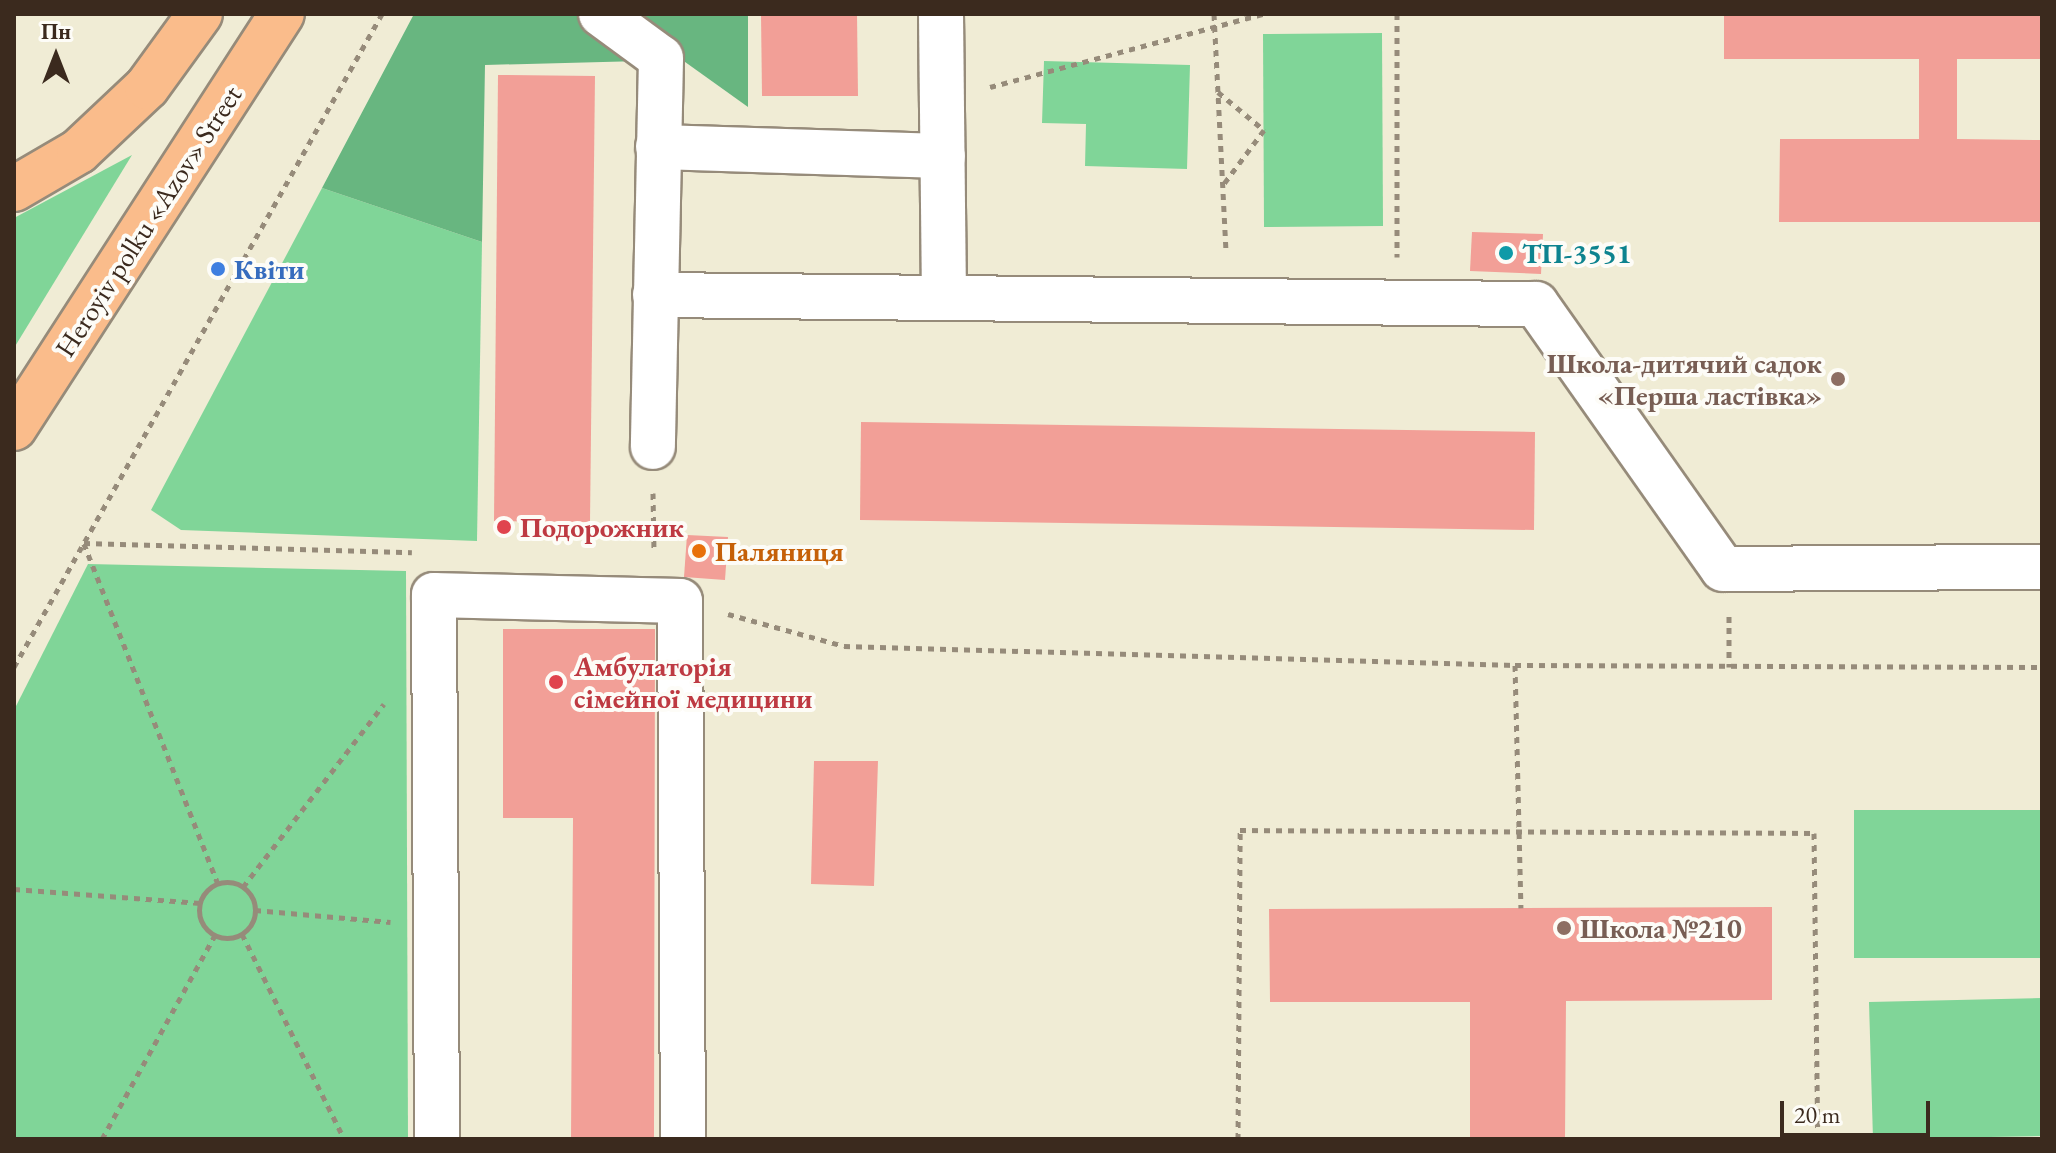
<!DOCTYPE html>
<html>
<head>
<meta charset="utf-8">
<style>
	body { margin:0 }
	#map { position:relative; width:2056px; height:1153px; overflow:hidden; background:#f0ecd5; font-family:"EB Garamond",serif }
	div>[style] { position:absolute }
	.green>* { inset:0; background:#80d598 }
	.forest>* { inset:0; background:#68b680 }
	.building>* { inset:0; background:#f29f97 }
	.path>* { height:5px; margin-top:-2.5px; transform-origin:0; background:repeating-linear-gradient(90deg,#968b7a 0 6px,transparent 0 12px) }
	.path>.ring { margin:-2.5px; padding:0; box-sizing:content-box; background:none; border:5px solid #968b7a; border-radius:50% }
	.roads { filter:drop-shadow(2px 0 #968b7a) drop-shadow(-2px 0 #968b7a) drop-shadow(0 2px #968b7a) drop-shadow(0 -2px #968b7a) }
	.minor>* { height:44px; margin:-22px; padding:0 22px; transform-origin:22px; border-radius:22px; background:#fff }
	.major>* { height:44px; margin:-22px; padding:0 22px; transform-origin:22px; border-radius:22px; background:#fabc8b }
	.dots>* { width:22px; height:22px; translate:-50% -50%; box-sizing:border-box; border:4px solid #fdfcf7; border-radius:50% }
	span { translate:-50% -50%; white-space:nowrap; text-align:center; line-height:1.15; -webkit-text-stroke:8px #fdfcf7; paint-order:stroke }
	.street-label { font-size:28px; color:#3b2a1e }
	.culture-label { font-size:28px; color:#0d838f; font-weight:700 }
	.left { translate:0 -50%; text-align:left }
	.shop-label { font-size:28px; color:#366cbe; font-weight:700 }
	.education-label { font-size:28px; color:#785e54; font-weight:700 }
	.right { translate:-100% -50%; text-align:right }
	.health-label { font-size:28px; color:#be3a42; font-weight:700 }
	.food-label { font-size:28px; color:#c56008; font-weight:700 }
	.frame { position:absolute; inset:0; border:16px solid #3b2a1e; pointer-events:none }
	.north { position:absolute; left:16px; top:16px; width:80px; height:80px; -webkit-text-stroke:6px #fdfcf7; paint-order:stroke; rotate:0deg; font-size:22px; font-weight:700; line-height:32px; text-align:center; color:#3b2a1e }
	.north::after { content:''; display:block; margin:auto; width:28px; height:36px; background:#3b2a1e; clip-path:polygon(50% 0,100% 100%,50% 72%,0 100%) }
	.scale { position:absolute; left:1780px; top:1101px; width:150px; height:36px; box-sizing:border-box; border:4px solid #3b2a1e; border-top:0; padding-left:10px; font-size:24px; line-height:28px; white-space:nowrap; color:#3b2a1e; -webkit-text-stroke:6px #fdfcf7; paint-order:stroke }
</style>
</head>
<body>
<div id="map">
	<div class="green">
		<i style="clip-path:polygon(1382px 33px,1383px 226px,1264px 227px,1263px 34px)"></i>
		<i style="clip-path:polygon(1044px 61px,1190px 65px,1187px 169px,1085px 166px,1086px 124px,1042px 123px)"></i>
		<i style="clip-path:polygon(132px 155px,14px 348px,14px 218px)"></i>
		<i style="clip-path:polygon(322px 188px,482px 242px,477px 541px,181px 530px,151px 510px)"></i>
		<i style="clip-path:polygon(88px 564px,406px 571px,408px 1139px,14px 1139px,14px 710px)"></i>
		<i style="clip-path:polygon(1854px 810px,2042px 810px,2042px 958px,1854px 958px)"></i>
		<i style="clip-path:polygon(2042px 998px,2042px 1136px,1873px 1139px,1869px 1002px)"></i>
	</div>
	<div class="forest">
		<i style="clip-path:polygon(414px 14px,580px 14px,641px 61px,485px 65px,482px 242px,322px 188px)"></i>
		<i style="clip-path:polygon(618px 14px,748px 14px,748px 107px)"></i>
	</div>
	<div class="building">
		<i style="clip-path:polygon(761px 14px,857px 14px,858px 96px,762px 96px)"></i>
		<i style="clip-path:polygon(1724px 14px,2040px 14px,2040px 59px,1957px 59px,1957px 139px,2042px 140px,2042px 222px,1779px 222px,1780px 139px,1919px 139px,1919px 59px,1724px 59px)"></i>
		<i style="clip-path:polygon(498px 75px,595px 76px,590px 522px,494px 521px)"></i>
		<i style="clip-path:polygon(1472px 232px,1543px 234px,1541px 274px,1470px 271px)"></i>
		<i style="clip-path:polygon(861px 422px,1535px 432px,1534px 530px,860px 520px)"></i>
		<i style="clip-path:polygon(687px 535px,728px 537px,725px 580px,684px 577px)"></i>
		<i style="clip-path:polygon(503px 629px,655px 629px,654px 1139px,571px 1139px,573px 818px,503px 818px)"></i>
		<i style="clip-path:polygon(814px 761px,878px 761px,874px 886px,811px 884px)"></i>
		<i style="clip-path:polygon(1772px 907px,1772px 1000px,1566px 1001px,1565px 1139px,1470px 1139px,1470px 1002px,1270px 1002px,1269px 909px)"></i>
	</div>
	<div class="path">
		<i style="left:1214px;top:14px;width:239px;rotate:87.1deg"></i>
		<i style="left:1397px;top:14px;width:243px;rotate:90deg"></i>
		<i style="left:990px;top:87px;width:283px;rotate:-15deg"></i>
		<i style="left:1218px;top:92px;width:60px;rotate:39.6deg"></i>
		<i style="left:1264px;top:130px;width:69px;rotate:126.7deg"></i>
		<i style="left:653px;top:493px;width:58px;rotate:89deg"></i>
		<i style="left:728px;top:614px;width:120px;rotate:15.4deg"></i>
		<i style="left:844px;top:646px;width:671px;rotate:1.62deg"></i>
		<i style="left:1515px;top:665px;width:527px;rotate:0.22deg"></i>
		<i style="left:1729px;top:616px;width:51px;rotate:90deg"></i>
		<i style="left:1515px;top:665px;width:243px;rotate:88.6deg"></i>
		<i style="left:14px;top:667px;width:750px;rotate:-60.6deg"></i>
		<i class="ring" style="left:199px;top:882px;width:51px;height:51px"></i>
		<i style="left:218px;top:884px;width:366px;rotate:-111.5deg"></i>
		<i style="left:84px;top:543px;width:328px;rotate:1.6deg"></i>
		<i style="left:243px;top:887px;width:231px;rotate:-52.4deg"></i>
		<i style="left:14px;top:889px;width:187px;rotate:4.3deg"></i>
		<i style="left:255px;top:910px;width:136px;rotate:5.1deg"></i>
		<i style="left:242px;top:934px;width:229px;rotate:63.5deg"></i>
		<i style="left:102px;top:1139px;width:233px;rotate:-61deg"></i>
		<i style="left:1238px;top:1139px;width:309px;rotate:-89.6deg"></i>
		<i style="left:1240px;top:830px;width:574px;rotate:0.3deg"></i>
		<i style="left:1814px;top:833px;width:306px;rotate:89.3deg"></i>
	</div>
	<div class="roads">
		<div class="minor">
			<i style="left:601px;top:14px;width:74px;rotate:36.3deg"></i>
			<i style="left:661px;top:58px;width:389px;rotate:91.2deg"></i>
			<i style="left:941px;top:14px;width:283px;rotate:89.4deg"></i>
			<i style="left:658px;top:147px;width:285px;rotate:1.8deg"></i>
			<i style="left:655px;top:295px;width:881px;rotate:0.59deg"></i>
			<i style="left:1536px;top:304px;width:324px;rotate:54.8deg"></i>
			<i style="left:1723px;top:569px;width:319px;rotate:-0.4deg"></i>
			<i style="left:437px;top:1139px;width:544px;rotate:-90.32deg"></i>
			<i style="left:434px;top:595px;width:246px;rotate:1.4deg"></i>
			<i style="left:680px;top:601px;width:538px;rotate:89.68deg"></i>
		</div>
		<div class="major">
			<i style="left:14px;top:189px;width:75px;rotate:-30.3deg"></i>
			<i style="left:79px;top:151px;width:93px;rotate:-43.3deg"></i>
			<i style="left:147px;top:87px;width:90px;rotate:-54deg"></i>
			<i style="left:14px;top:428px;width:493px;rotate:-57.1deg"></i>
		</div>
	</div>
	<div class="dots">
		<i style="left:1506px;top:253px;background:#0f9aa8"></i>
		<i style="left:218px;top:269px;background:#3f7fe0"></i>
		<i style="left:1838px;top:379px;background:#8d6e63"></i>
		<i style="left:504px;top:527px;background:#e0444e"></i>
		<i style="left:699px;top:551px;background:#e8710a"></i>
		<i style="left:556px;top:682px;background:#e0444e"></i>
		<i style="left:1564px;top:928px;background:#8d6e63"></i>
	</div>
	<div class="street-label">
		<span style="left:148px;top:221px;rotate:-57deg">Heroyiv polku «Azov» Street</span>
	</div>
	<div class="culture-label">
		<span class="left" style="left:1522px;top:253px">ТП-3551</span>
	</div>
	<div class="shop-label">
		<span class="left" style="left:234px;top:269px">Квіти</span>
	</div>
	<div class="education-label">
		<span class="right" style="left:1822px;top:379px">Школа-дитячий садок<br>«Перша ластівка»</span>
		<span class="left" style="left:1580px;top:928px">Школа №210</span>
	</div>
	<div class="health-label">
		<span class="left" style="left:520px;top:527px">Подорожник</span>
		<span class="left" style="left:574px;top:682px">Амбулаторія<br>сімейної медицини</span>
	</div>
	<div class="food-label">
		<span class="left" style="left:715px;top:551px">Паляниця</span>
	</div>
	<div class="frame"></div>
	<div class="north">Пн</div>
	<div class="scale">20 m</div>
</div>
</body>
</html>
